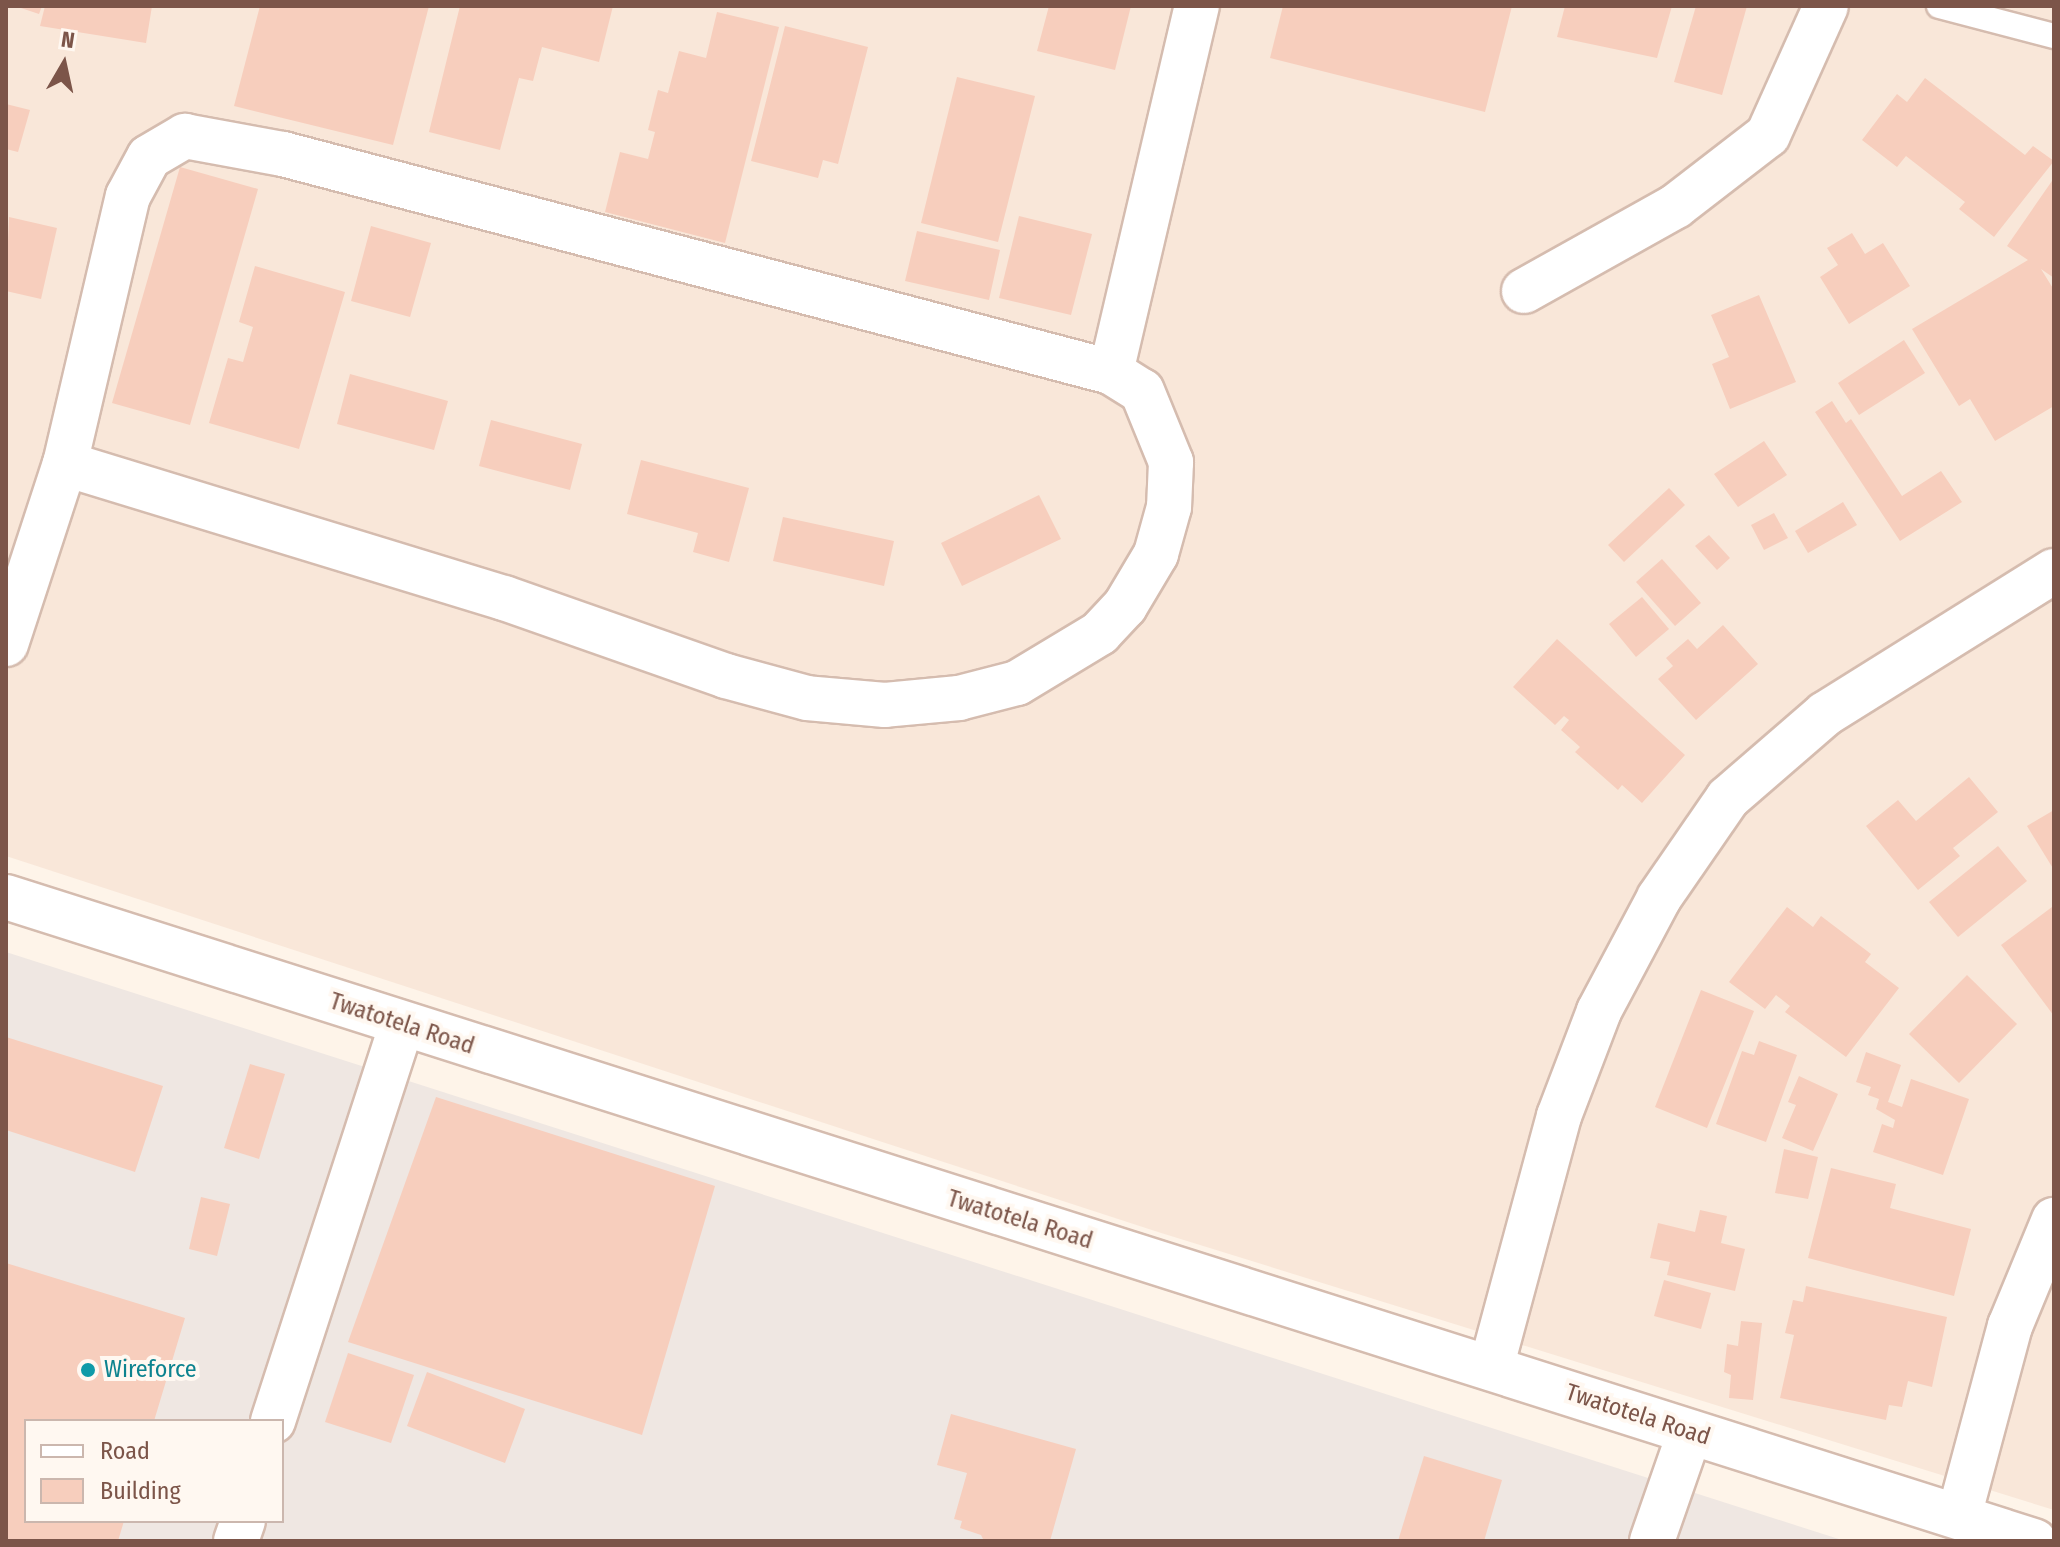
<!DOCTYPE html>
<html>
<head>
<meta charset="utf-8">
<style>
	body { margin:0 }
	#map { position:relative; width:2060px; height:1547px; overflow:hidden; background:#fef4e9; font-family:"Fira Sans Condensed",sans-serif }
	div>[style] { position:absolute }
	.residential>* { inset:0; background:#f9e7d9 }
	.industrial>* { inset:0; background:#efe7e2 }
	.building>* { inset:0; background:#f7cebd }
	.roads { filter:drop-shadow(2px 0 #d5bcaf) drop-shadow(-2px 0 #d5bcaf) drop-shadow(0 2px #d5bcaf) drop-shadow(0 -2px #d5bcaf) }
	.service>* { height:24px; margin:-12px; padding:0 12px; transform-origin:12px; border-radius:12px; background:#fff }
	.minor>* { height:44px; margin:-22px; padding:0 22px; transform-origin:22px; border-radius:22px; background:#fff }
	.dots>* { width:22px; height:22px; translate:-50% -50%; box-sizing:border-box; border:4px solid #fff8f1; border-radius:50% }
	span { translate:-50% -50%; white-space:nowrap; text-align:center; line-height:1.15; -webkit-text-stroke:8px #fff8f1; paint-order:stroke }
	.street-label { font-size:24px; color:#7c5549 }
	.culture-label { font-size:24px; color:#0d838f }
	.left { translate:0 -50%; text-align:left }
	.frame { position:absolute; inset:0; border:8px solid #7c5549; pointer-events:none }
	.legend { position:absolute; left:24px; top:1419px; width:260px; height:104px; box-sizing:border-box; background:#fff8f1; border:2px solid #cbb7ae; margin:0; padding:10px 14px; list-style:none; font-size:24px; color:#7c5549 }
	.legend li { display:flex; align-items:center; gap:16px; height:40px }
	.legend b { width:40px; border:2px solid #cbb7ae }
	.north { position:absolute; left:24px; top:24px; width:80px; height:80px; -webkit-text-stroke:6px #fff8f1; paint-order:stroke; rotate:9deg; font-size:22px; font-weight:700; line-height:32px; text-align:center; color:#7c5549 }
	.north::after { content:''; display:block; margin:auto; width:28px; height:36px; background:#7c5549; clip-path:polygon(50% 0,100% 100%,50% 72%,0 100%) }
</style>
</head>
<body>
<div id="map">
	<div class="residential">
		<i style="clip-path:polygon(6px 6px,2054px 6px,2054px 1510px,1158px 1232px,6px 856px)"></i>
	</div>
	<div class="industrial">
		<i style="clip-path:polygon(evenodd,6px 952px,1373px 1390px,1845px 1541px,6px 1541px,6px 952px,26px 1421px,282px 1421px,282px 1521px,26px 1521px,26px 1421px)"></i>
	</div>
	<div class="building">
		<i style="clip-path:polygon(15px 6px,42px 6px,39px 14px)"></i>
		<i style="clip-path:polygon(45px 6px,152px 6px,146px 43px,40px 26px)"></i>
		<i style="clip-path:polygon(260px 6px,429px 6px,393px 145px,234px 106px)"></i>
		<i style="clip-path:polygon(460px 6px,613px 6px,599px 62px,542px 47px,533px 81px,519px 78px,500px 150px,429px 132px)"></i>
		<i style="clip-path:polygon(1049px 6px,1131px 6px,1115px 70px,1037px 51px)"></i>
		<i style="clip-path:polygon(1283px 6px,1512px 6px,1485px 112px,1270px 58px)"></i>
		<i style="clip-path:polygon(1565px 6px,1672px 6px,1657px 58px,1557px 37px)"></i>
		<i style="clip-path:polygon(1696px 6px,1747px 6px,1722px 95px,1674px 82px)"></i>
		<i style="clip-path:polygon(717px 12px,779px 27px,725px 243px,605px 212px,620px 152px,648px 159px,655px 132px,648px 130px,658px 90px,668px 93px,679px 51px,706px 58px)"></i>
		<i style="clip-path:polygon(785px 26px,868px 47px,838px 164px,823px 160px,818px 178px,751px 161px)"></i>
		<i style="clip-path:polygon(957px 77px,1035px 96px,998px 242px,921px 223px)"></i>
		<i style="clip-path:polygon(1925px 78px,2025px 155px,2033px 146px,2054px 161px,1994px 237px,1959px 209px,1965px 202px,1906px 156px,1897px 167px,1862px 140px,1897px 94px,1907px 102px)"></i>
		<i style="clip-path:polygon(6px 104px,30px 110px,18px 152px,6px 149px)"></i>
		<i style="clip-path:polygon(180px 167px,258px 189px,190px 425px,112px 403px)"></i>
		<i style="clip-path:polygon(2054px 178px,2054px 278px,2041px 269px,2054px 290px,2054px 406px,1995px 441px,1970px 399px,1959px 406px,1912px 329px,2028px 260px,2007px 246px)"></i>
		<i style="clip-path:polygon(1019px 216px,1092px 234px,1071px 315px,999px 298px)"></i>
		<i style="clip-path:polygon(9px 217px,57px 228px,41px 299px,6px 291px)"></i>
		<i style="clip-path:polygon(371px 226px,431px 243px,410px 317px,351px 301px)"></i>
		<i style="clip-path:polygon(917px 231px,1000px 250px,989px 300px,905px 281px)"></i>
		<i style="clip-path:polygon(1852px 233px,1865px 254px,1883px 243px,1910px 286px,1849px 324px,1820px 277px,1838px 265px,1827px 248px)"></i>
		<i style="clip-path:polygon(255px 266px,345px 292px,299px 449px,209px 423px,228px 358px,243px 362px,253px 327px,239px 322px)"></i>
		<i style="clip-path:polygon(1759px 295px,1796px 382px,1730px 409px,1712px 364px,1729px 357px,1711px 315px)"></i>
		<i style="clip-path:polygon(1904px 340px,1925px 373px,1859px 415px,1838px 383px)"></i>
		<i style="clip-path:polygon(350px 374px,448px 401px,434px 450px,337px 424px)"></i>
		<i style="clip-path:polygon(1832px 401px,1846px 423px,1851px 419px,1902px 496px,1941px 471px,1962px 502px,1900px 541px,1815px 412px)"></i>
		<i style="clip-path:polygon(491px 420px,582px 444px,570px 490px,479px 466px)"></i>
		<i style="clip-path:polygon(1764px 441px,1787px 475px,1738px 507px,1714px 474px)"></i>
		<i style="clip-path:polygon(641px 460px,749px 488px,729px 562px,693px 552px,698px 533px,627px 514px)"></i>
		<i style="clip-path:polygon(1669px 488px,1685px 505px,1624px 562px,1608px 545px)"></i>
		<i style="clip-path:polygon(1039px 495px,1061px 539px,962px 586px,941px 543px)"></i>
		<i style="clip-path:polygon(1843px 502px,1857px 525px,1808px 553px,1795px 531px)"></i>
		<i style="clip-path:polygon(1774px 513px,1788px 538px,1764px 550px,1751px 525px)"></i>
		<i style="clip-path:polygon(783px 517px,894px 541px,884px 586px,773px 561px)"></i>
		<i style="clip-path:polygon(1709px 535px,1730px 558px,1717px 570px,1695px 546px)"></i>
		<i style="clip-path:polygon(1662px 559px,1701px 603px,1675px 626px,1636px 582px)"></i>
		<i style="clip-path:polygon(1642px 597px,1669px 629px,1636px 657px,1609px 624px)"></i>
		<i style="clip-path:polygon(1723px 625px,1758px 664px,1696px 720px,1658px 679px,1673px 666px,1666px 658px,1688px 639px,1697px 649px)"></i>
		<i style="clip-path:polygon(1557px 639px,1685px 755px,1642px 803px,1622px 785px,1618px 790px,1575px 752px,1580px 747px,1561px 730px,1569px 720px,1564px 716px,1555px 725px,1513px 687px)"></i>
		<i style="clip-path:polygon(1969px 777px,1998px 812px,1953px 848px,1960px 856px,1918px 890px,1866px 826px,1898px 800px,1916px 821px)"></i>
		<i style="clip-path:polygon(2054px 810px,2054px 870px,2027px 826px)"></i>
		<i style="clip-path:polygon(1998px 846px,2027px 881px,1958px 937px,1929px 902px)"></i>
		<i style="clip-path:polygon(1787px 907px,1813px 927px,1821px 916px,1871px 954px,1865px 962px,1899px 988px,1846px 1057px,1785px 1012px,1790px 1006px,1776px 995px,1765px 1009px,1729px 982px)"></i>
		<i style="clip-path:polygon(2052px 907px,2054px 911px,2054px 1016px,2001px 945px)"></i>
		<i style="clip-path:polygon(1967px 975px,2017px 1024px,1959px 1083px,1909px 1034px)"></i>
		<i style="clip-path:polygon(1701px 990px,1754px 1011px,1707px 1128px,1655px 1107px)"></i>
		<i style="clip-path:polygon(6px 1037px,163px 1086px,135px 1172px,6px 1130px)"></i>
		<i style="clip-path:polygon(1759px 1041px,1797px 1055px,1766px 1142px,1716px 1124px,1742px 1051px,1754px 1055px)"></i>
		<i style="clip-path:polygon(1866px 1052px,1901px 1065px,1888px 1102px,1902px 1107px,1911px 1079px,1969px 1099px,1943px 1175px,1873px 1152px,1882px 1124px,1893px 1128px,1895px 1120px,1876px 1109px,1879px 1099px,1868px 1095px,1871px 1087px,1856px 1082px)"></i>
		<i style="clip-path:polygon(250px 1064px,285px 1074px,259px 1159px,224px 1148px)"></i>
		<i style="clip-path:polygon(1799px 1076px,1838px 1094px,1813px 1151px,1782px 1138px,1796px 1105px,1788px 1102px)"></i>
		<i style="clip-path:polygon(436px 1097px,715px 1186px,642px 1435px,348px 1342px)"></i>
		<i style="clip-path:polygon(1784px 1149px,1818px 1157px,1808px 1199px,1775px 1193px)"></i>
		<i style="clip-path:polygon(1831px 1168px,1896px 1184px,1890px 1208px,1971px 1229px,1954px 1296px,1808px 1258px)"></i>
		<i style="clip-path:polygon(201px 1197px,230px 1204px,217px 1256px,189px 1249px)"></i>
		<i style="clip-path:polygon(1700px 1210px,1727px 1216px,1721px 1243px,1745px 1249px,1735px 1291px,1667px 1275px,1670px 1262px,1650px 1258px,1658px 1223px,1695px 1232px)"></i>
		<i style="clip-path:polygon(6px 1263px,185px 1318px,154px 1421px,26px 1421px,26px 1521px,124px 1521px,118px 1541px,6px 1541px)"></i>
		<i style="clip-path:polygon(1664px 1280px,1711px 1293px,1701px 1329px,1654px 1316px)"></i>
		<i style="clip-path:polygon(1806px 1286px,1947px 1317px,1932px 1387px,1908px 1381px,1902px 1407px,1889px 1405px,1886px 1420px,1780px 1398px,1794px 1335px,1785px 1333px,1793px 1300px,1803px 1302px)"></i>
		<i style="clip-path:polygon(1741px 1321px,1762px 1323px,1753px 1400px,1729px 1398px,1731px 1375px,1724px 1372px,1727px 1344px,1738px 1346px)"></i>
		<i style="clip-path:polygon(348px 1353px,414px 1375px,391px 1443px,325px 1422px)"></i>
		<i style="clip-path:polygon(427px 1372px,525px 1409px,505px 1463px,407px 1426px)"></i>
		<i style="clip-path:polygon(951px 1414px,1076px 1449px,1050px 1541px,984px 1541px,981px 1535px,960px 1528px,962px 1521px,954px 1519px,967px 1473px,937px 1465px)"></i>
		<i style="clip-path:polygon(1424px 1456px,1502px 1480px,1484px 1541px,1398px 1541px)"></i>
	</div>
	<div class="roads">
		<div class="service">
			<i style="left:1939px;top:6px;width:119px;rotate:14.6deg"></i>
		</div>
		<div class="minor">
			<i style="left:1524px;top:291px;width:174px;rotate:-29.2deg"></i>
			<i style="left:1676px;top:206px;width:116px;rotate:-37.7deg"></i>
			<i style="left:1768px;top:135px;width:141px;rotate:-65.8deg"></i>
			<i style="left:1111px;top:372px;width:376px;rotate:-76.8deg"></i>
			<i style="left:6px;top:644px;width:189px;rotate:-71.9deg"></i>
			<i style="left:65px;top:464px;width:275px;rotate:-76.8deg"></i>
			<i style="left:128px;top:196px;width:44px;rotate:-61.7deg"></i>
			<i style="left:149px;top:157px;width:42px;rotate:-30.3deg"></i>
			<i style="left:185px;top:136px;width:100px;rotate:10.4deg"></i>
			<i style="left:283px;top:154px;width:856px;rotate:14.75deg"></i>
			<i style="left:1111px;top:372px;width:36px;rotate:32deg"></i>
			<i style="left:1142px;top:391px;width:77px;rotate:67.8deg"></i>
			<i style="left:1171px;top:462px;width:45px;rotate:92.5deg"></i>
			<i style="left:1169px;top:507px;width:49px;rotate:105.5deg"></i>
			<i style="left:1156px;top:554px;width:61px;rotate:120.8deg"></i>
			<i style="left:1125px;top:606px;width:37px;rotate:133deg"></i>
			<i style="left:1100px;top:633px;width:97px;rotate:148.9deg"></i>
			<i style="left:1017px;top:683px;width:60px;rotate:165.5deg"></i>
			<i style="left:959px;top:698px;width:74px;rotate:174.6deg"></i>
			<i style="left:885px;top:705px;width:78px;rotate:-174.9deg"></i>
			<i style="left:807px;top:698px;width:84px;rotate:-164.8deg"></i>
			<i style="left:726px;top:676px;width:235px;rotate:-160.6deg"></i>
			<i style="left:504px;top:598px;width:459px;rotate:-163deg"></i>
			<i style="left:6px;top:897px;width:2128px;rotate:17.62deg"></i>
			<i style="left:1491px;top:1368px;width:261px;rotate:-74.9deg"></i>
			<i style="left:1559px;top:1116px;width:112px;rotate:-69.1deg"></i>
			<i style="left:1599px;top:1011px;width:128px;rotate:-62deg"></i>
			<i style="left:1659px;top:898px;width:121px;rotate:-55.4deg"></i>
			<i style="left:1728px;top:798px;width:128px;rotate:-40.9deg"></i>
			<i style="left:1825px;top:714px;width:270px;rotate:-32deg"></i>
			<i style="left:273px;top:1421px;width:417px;rotate:-72deg"></i>
			<i style="left:1959px;top:1516px;width:197px;rotate:-75deg"></i>
			<i style="left:2010px;top:1326px;width:115px;rotate:-67.5deg"></i>
			<i style="left:236px;top:1541px;width:21px;rotate:-71deg"></i>
			<i style="left:1652px;top:1541px;width:115px;rotate:-70.8deg"></i>
		</div>
	</div>
	<div class="dots">
		<i style="left:88px;top:1370px;background:#0f9aa8"></i>
	</div>
	<div class="street-label">
		<span style="left:402px;top:1024px;rotate:18deg">Twatotela Road</span>
		<span style="left:1020px;top:1220px;rotate:17deg">Twatotela Road</span>
		<span style="left:1638px;top:1415px;rotate:18deg">Twatotela Road</span>
	</div>
	<div class="culture-label">
		<span class="left" style="left:104px;top:1370px">Wireforce</span>
	</div>
	<div class="frame"></div>
	<ul class="legend">
	<li><b style="height:10px;background:#fff"></b>Road</li>
	<li><b style="height:22px;background:#f7cebd"></b>Building</li>
	</ul>
	<div class="north">N</div>
</div>
</body>
</html>
